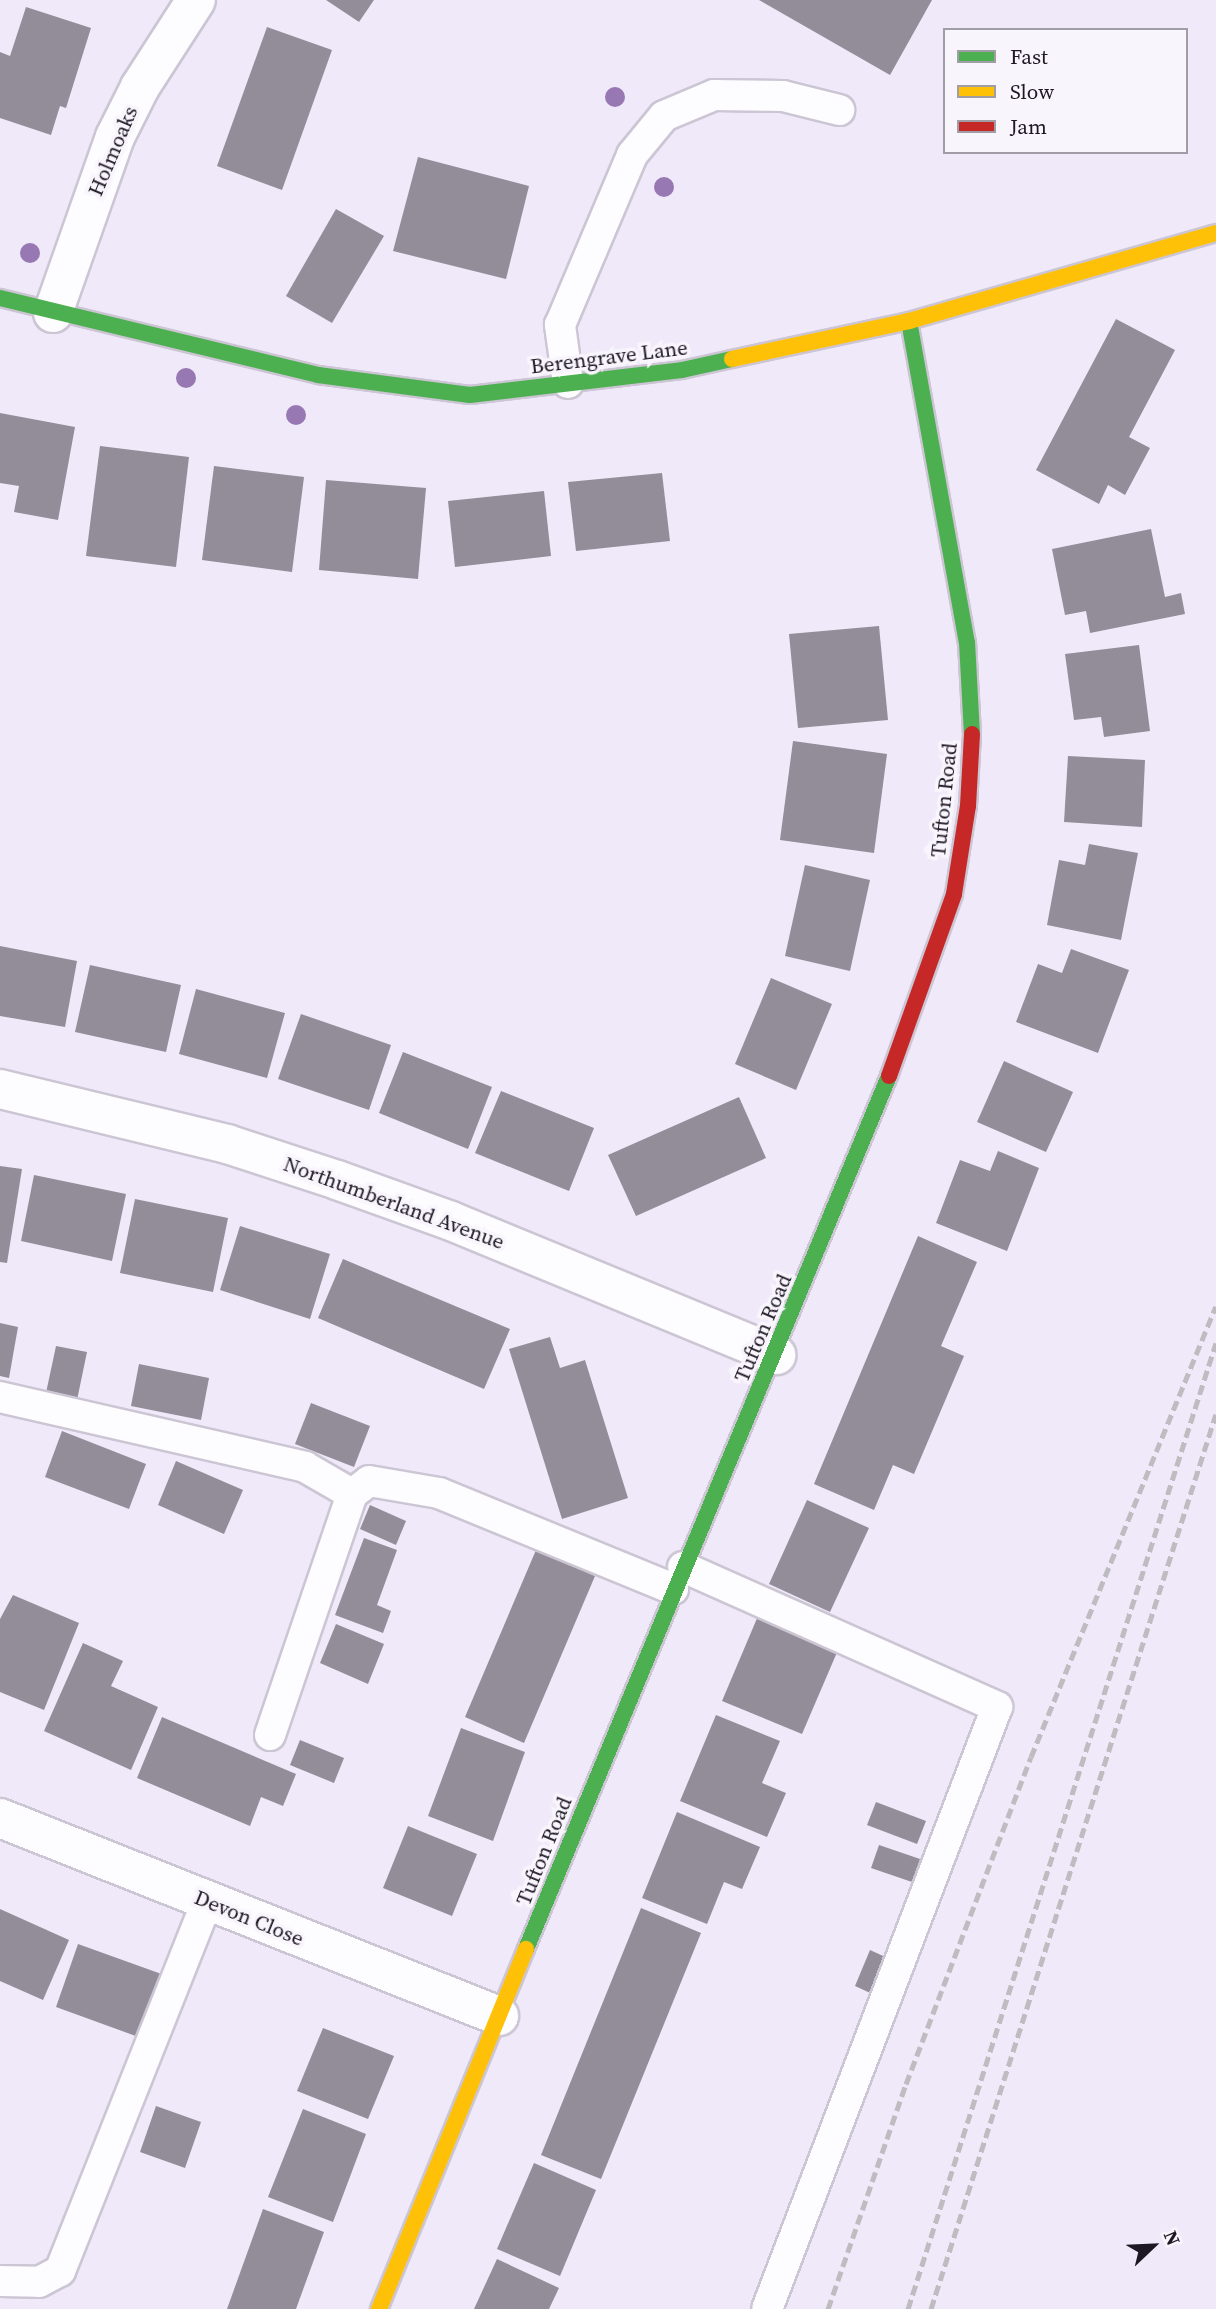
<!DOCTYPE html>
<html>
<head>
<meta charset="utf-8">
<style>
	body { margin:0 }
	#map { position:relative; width:1216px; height:2309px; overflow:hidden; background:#f0e9f9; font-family:"Source Serif 4",serif }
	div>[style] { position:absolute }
	.building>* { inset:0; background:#928d99 }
	.roads { filter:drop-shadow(2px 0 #ccc5d3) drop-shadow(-2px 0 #ccc5d3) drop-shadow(0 2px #ccc5d3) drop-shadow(0 -2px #ccc5d3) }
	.lane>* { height:30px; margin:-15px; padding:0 15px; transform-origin:15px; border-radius:15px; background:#fdfcfe }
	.street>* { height:38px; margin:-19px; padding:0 19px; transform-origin:19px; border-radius:19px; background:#fdfcfe }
	.fast>* { height:16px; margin:-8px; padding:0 8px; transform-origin:8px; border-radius:8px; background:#4caf50 }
	.slow>* { height:16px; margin:-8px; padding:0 8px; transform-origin:8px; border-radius:8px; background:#ffc107 }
	.jam>* { height:16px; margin:-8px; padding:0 8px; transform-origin:8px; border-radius:8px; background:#c62828 }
	.rail>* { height:5px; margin-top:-2.5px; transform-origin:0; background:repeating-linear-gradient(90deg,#bebcc0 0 10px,transparent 0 15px) }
	.trees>* { width:20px; height:20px; margin:-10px; border-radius:50%; background:#9878b3 }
	span { translate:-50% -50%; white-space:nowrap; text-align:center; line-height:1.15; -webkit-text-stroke:7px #f8f5fc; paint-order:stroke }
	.street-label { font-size:21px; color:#1d1824 }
	.legend { position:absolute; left:943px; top:28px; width:245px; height:126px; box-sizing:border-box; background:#f8f5fc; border:2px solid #a09da6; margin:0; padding:9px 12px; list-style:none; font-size:21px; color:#1d1824 }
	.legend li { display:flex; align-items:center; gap:14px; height:35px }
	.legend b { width:35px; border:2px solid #a09da6 }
	.north { position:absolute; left:1118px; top:2211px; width:70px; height:70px; -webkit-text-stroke:5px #f8f5fc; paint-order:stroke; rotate:67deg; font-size:19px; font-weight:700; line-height:28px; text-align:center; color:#1d1824 }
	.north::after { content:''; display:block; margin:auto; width:24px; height:32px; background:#1d1824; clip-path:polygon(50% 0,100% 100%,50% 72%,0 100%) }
</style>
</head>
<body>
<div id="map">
	<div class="building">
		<i style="clip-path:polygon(326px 0,374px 0,359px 22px)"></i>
		<i style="clip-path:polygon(759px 0,932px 0,890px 75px)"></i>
		<i style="clip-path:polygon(26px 7px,91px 28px,66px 108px,60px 106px,51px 135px,0 118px,0 52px,10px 56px)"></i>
		<i style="clip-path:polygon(267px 27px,332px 50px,282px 190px,217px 166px)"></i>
		<i style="clip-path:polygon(418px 157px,529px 186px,506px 279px,393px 251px)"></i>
		<i style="clip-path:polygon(336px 209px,384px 236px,332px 323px,286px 296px)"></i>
		<i style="clip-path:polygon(1116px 319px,1175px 350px,1129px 437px,1150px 448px,1125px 495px,1108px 485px,1099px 504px,1036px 470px)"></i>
		<i style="clip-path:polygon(0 413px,75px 427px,58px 520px,14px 512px,19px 486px,0 483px)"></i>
		<i style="clip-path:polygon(100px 446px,189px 457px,176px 567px,86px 556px)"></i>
		<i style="clip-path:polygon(214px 466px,304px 477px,292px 572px,202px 560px)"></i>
		<i style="clip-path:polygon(662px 473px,670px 541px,576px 551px,568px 482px)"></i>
		<i style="clip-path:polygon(326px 480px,426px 488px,418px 579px,319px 570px)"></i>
		<i style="clip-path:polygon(544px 491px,551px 556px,455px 567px,448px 501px)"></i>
		<i style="clip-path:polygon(1151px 529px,1165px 597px,1181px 593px,1185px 614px,1090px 633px,1086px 611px,1065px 615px,1052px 549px)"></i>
		<i style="clip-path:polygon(879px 626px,888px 720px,798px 728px,789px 634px)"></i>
		<i style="clip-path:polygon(1139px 645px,1150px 731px,1104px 737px,1101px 717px,1074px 720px,1065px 654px)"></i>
		<i style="clip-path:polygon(793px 741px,887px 754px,874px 853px,780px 840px)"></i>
		<i style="clip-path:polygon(1068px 756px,1145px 760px,1142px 827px,1064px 822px)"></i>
		<i style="clip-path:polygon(1089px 844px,1138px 853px,1121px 940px,1047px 925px,1059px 860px,1085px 865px)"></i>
		<i style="clip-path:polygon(805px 865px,870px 880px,850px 971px,785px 956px)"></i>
		<i style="clip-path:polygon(0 946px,77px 961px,65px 1027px,0 1016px)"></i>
		<i style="clip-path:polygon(1071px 949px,1129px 970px,1098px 1053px,1016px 1022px,1038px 964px,1062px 973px)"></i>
		<i style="clip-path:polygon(90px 965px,181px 985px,166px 1052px,75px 1032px)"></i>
		<i style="clip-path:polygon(771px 978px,832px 1004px,796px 1090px,735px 1064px)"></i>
		<i style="clip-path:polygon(196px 989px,285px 1013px,267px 1078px,179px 1054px)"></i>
		<i style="clip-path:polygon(301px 1014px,391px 1045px,369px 1110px,278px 1079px)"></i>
		<i style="clip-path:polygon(403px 1052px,492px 1087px,468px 1149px,379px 1113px)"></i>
		<i style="clip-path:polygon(1004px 1061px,1073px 1092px,1046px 1152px,977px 1122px)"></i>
		<i style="clip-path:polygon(501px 1091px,594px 1128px,569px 1191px,475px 1153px)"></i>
		<i style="clip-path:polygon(739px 1097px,766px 1158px,636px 1216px,608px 1155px)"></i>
		<i style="clip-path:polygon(998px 1151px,1039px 1168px,1007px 1251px,936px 1223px,960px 1160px,990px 1171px)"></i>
		<i style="clip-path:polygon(0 1166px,22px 1169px,7px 1263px,0 1262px)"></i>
		<i style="clip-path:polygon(34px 1175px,126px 1194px,112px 1261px,21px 1241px)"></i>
		<i style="clip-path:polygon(135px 1199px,228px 1218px,213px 1292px,120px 1273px)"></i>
		<i style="clip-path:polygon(240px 1226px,330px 1254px,310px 1319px,220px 1290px)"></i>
		<i style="clip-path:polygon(918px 1236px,977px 1262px,941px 1346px,964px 1356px,914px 1474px,893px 1465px,874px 1510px,814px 1484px)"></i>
		<i style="clip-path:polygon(343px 1259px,510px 1329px,484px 1389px,318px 1318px)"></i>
		<i style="clip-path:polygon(0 1323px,18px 1327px,9px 1378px,0 1376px)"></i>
		<i style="clip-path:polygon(550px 1337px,560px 1368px,585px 1360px,628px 1498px,562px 1519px,509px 1349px)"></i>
		<i style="clip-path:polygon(56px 1346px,87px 1352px,77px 1400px,46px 1393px)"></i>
		<i style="clip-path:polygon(139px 1364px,209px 1378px,201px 1420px,131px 1406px)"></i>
		<i style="clip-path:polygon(311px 1403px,370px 1426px,354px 1467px,295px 1444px)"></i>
		<i style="clip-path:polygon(62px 1431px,146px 1464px,129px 1509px,45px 1477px)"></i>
		<i style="clip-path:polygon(176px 1461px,243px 1490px,224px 1534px,158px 1505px)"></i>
		<i style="clip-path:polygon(807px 1500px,869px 1528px,830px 1612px,769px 1584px)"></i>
		<i style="clip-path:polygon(370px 1505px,406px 1521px,396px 1545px,360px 1529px)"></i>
		<i style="clip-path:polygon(364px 1538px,397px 1550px,377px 1605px,391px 1611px,383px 1633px,335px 1615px)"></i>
		<i style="clip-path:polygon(536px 1550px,595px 1576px,524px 1743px,465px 1717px)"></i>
		<i style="clip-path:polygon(13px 1595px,79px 1623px,44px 1710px,0 1692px,0 1619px)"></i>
		<i style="clip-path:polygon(758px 1616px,838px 1650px,802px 1734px,722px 1701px)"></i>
		<i style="clip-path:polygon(336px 1624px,384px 1644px,368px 1684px,320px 1663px)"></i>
		<i style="clip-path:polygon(83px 1643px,123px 1661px,111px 1686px,158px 1707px,131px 1770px,44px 1731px)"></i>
		<i style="clip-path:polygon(716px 1715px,780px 1741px,762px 1783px,786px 1793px,767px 1837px,680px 1801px)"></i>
		<i style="clip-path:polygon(162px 1717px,296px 1774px,283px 1806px,261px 1797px,250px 1826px,137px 1778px)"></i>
		<i style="clip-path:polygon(461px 1728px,525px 1752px,493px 1841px,428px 1816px)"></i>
		<i style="clip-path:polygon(300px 1740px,344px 1758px,334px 1783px,290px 1765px)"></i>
		<i style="clip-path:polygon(876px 1802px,926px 1821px,917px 1844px,867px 1825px)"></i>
		<i style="clip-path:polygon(677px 1812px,760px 1847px,742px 1889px,724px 1882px,707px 1924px,642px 1898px)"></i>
		<i style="clip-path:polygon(408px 1826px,477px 1854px,452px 1916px,383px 1888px)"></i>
		<i style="clip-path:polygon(879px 1845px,920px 1859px,912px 1882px,871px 1868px)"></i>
		<i style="clip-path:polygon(641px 1908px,701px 1933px,601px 2179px,541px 2155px)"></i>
		<i style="clip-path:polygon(0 1909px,69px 1940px,43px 2000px,0 1981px)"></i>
		<i style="clip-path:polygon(78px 1944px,167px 1976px,144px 2039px,56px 2007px)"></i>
		<i style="clip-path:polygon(870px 1950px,894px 1961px,879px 1997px,855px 1986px)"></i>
		<i style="clip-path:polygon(323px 2028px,394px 2056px,368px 2119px,297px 2091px)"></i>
		<i style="clip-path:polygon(156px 2106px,201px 2122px,185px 2168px,140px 2152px)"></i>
		<i style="clip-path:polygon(303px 2109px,366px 2134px,333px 2222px,268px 2197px)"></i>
		<i style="clip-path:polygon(534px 2163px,596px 2190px,560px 2276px,497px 2249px)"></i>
		<i style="clip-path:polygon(263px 2209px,324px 2232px,296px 2309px,227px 2309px)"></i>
		<i style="clip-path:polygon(497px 2259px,559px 2288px,549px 2309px,474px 2309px)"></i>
	</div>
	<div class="roads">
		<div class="lane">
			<i style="left:568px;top:383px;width:59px;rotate:-97.9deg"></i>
			<i style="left:560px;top:325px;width:185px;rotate:-67deg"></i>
			<i style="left:632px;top:155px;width:50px;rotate:-50.6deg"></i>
			<i style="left:664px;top:116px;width:54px;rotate:-22.8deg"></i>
			<i style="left:714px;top:95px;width:69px;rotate:0.8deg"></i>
			<i style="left:783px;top:96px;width:58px;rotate:14deg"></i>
			<i style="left:0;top:1397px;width:313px;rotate:12.9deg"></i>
			<i style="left:305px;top:1467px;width:54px;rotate:29.9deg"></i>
			<i style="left:683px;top:1567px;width:344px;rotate:24deg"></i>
			<i style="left:997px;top:1707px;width:644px;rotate:110.91deg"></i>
			<i style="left:270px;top:1735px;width:255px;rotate:-71.2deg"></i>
			<i style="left:352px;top:1494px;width:21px;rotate:-37deg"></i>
			<i style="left:369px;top:1481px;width:71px;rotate:9.7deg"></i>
			<i style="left:439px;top:1493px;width:253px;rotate:22.3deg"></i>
			<i style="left:0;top:2281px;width:39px;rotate:1deg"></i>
			<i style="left:39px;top:2282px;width:24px;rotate:-28deg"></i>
			<i style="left:60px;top:2271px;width:397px;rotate:-68.3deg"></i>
		</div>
		<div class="street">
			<i style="left:53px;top:313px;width:187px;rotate:-70.6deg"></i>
			<i style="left:115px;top:137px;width:56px;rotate:-63.4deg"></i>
			<i style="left:140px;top:87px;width:103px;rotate:-57.2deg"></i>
			<i style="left:0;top:1089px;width:234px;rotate:13.6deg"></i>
			<i style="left:227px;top:1144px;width:116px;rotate:18.1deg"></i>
			<i style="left:337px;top:1180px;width:121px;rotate:19.8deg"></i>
			<i style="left:451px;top:1221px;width:352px;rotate:22.4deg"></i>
			<i style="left:0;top:1818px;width:537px;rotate:21.64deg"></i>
		</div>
		<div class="fast">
			<i style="left:0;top:298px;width:327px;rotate:13.6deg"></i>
			<i style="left:318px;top:375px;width:153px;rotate:7.5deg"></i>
			<i style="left:470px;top:395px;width:213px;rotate:-6.7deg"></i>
			<i style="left:682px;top:370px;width:51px;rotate:-12.4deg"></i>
			<i style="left:909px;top:321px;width:326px;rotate:79.8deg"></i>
			<i style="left:967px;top:642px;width:92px;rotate:86.9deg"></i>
			<i style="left:526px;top:1949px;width:945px;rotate:-67.42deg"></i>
		</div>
		<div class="slow">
			<i style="left:732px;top:359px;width:181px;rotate:-12.1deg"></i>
			<i style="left:909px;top:321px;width:319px;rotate:-16deg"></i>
			<i style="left:379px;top:2309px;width:389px;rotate:-67.8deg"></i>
		</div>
		<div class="jam">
			<i style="left:889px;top:1076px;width:193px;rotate:-70.3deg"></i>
			<i style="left:954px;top:894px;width:89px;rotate:-81deg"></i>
			<i style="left:968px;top:806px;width:72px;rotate:-86.8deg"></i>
		</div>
	</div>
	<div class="rail">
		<i style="left:828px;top:2309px;width:238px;rotate:-70.9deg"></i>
		<i style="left:906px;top:2084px;width:350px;rotate:-69.1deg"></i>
		<i style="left:1031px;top:1757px;width:487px;rotate:-67.7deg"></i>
		<i style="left:908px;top:2309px;width:1014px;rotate:-72.32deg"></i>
		<i style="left:931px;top:2309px;width:939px;rotate:-72.34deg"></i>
	</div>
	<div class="trees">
		<i style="left:615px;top:97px"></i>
		<i style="left:664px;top:187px"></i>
		<i style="left:30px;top:253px"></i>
		<i style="left:186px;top:378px"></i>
		<i style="left:296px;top:415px"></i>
	</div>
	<div class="street-label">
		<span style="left:113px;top:151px;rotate:-67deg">Holmoaks</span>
		<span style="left:609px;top:357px;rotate:-7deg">Berengrave Lane</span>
		<span style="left:944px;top:800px;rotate:-84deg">Tufton Road</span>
		<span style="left:394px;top:1203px;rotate:20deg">Northumberland Avenue</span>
		<span style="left:763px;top:1328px;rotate:-67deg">Tufton Road</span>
		<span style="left:544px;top:1851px;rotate:-68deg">Tufton Road</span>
		<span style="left:249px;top:1918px;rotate:22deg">Devon Close</span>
	</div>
	<ul class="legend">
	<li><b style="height:9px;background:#4caf50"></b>Fast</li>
	<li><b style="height:9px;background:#ffc107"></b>Slow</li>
	<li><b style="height:9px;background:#c62828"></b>Jam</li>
	</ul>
	<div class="north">N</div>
</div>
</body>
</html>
